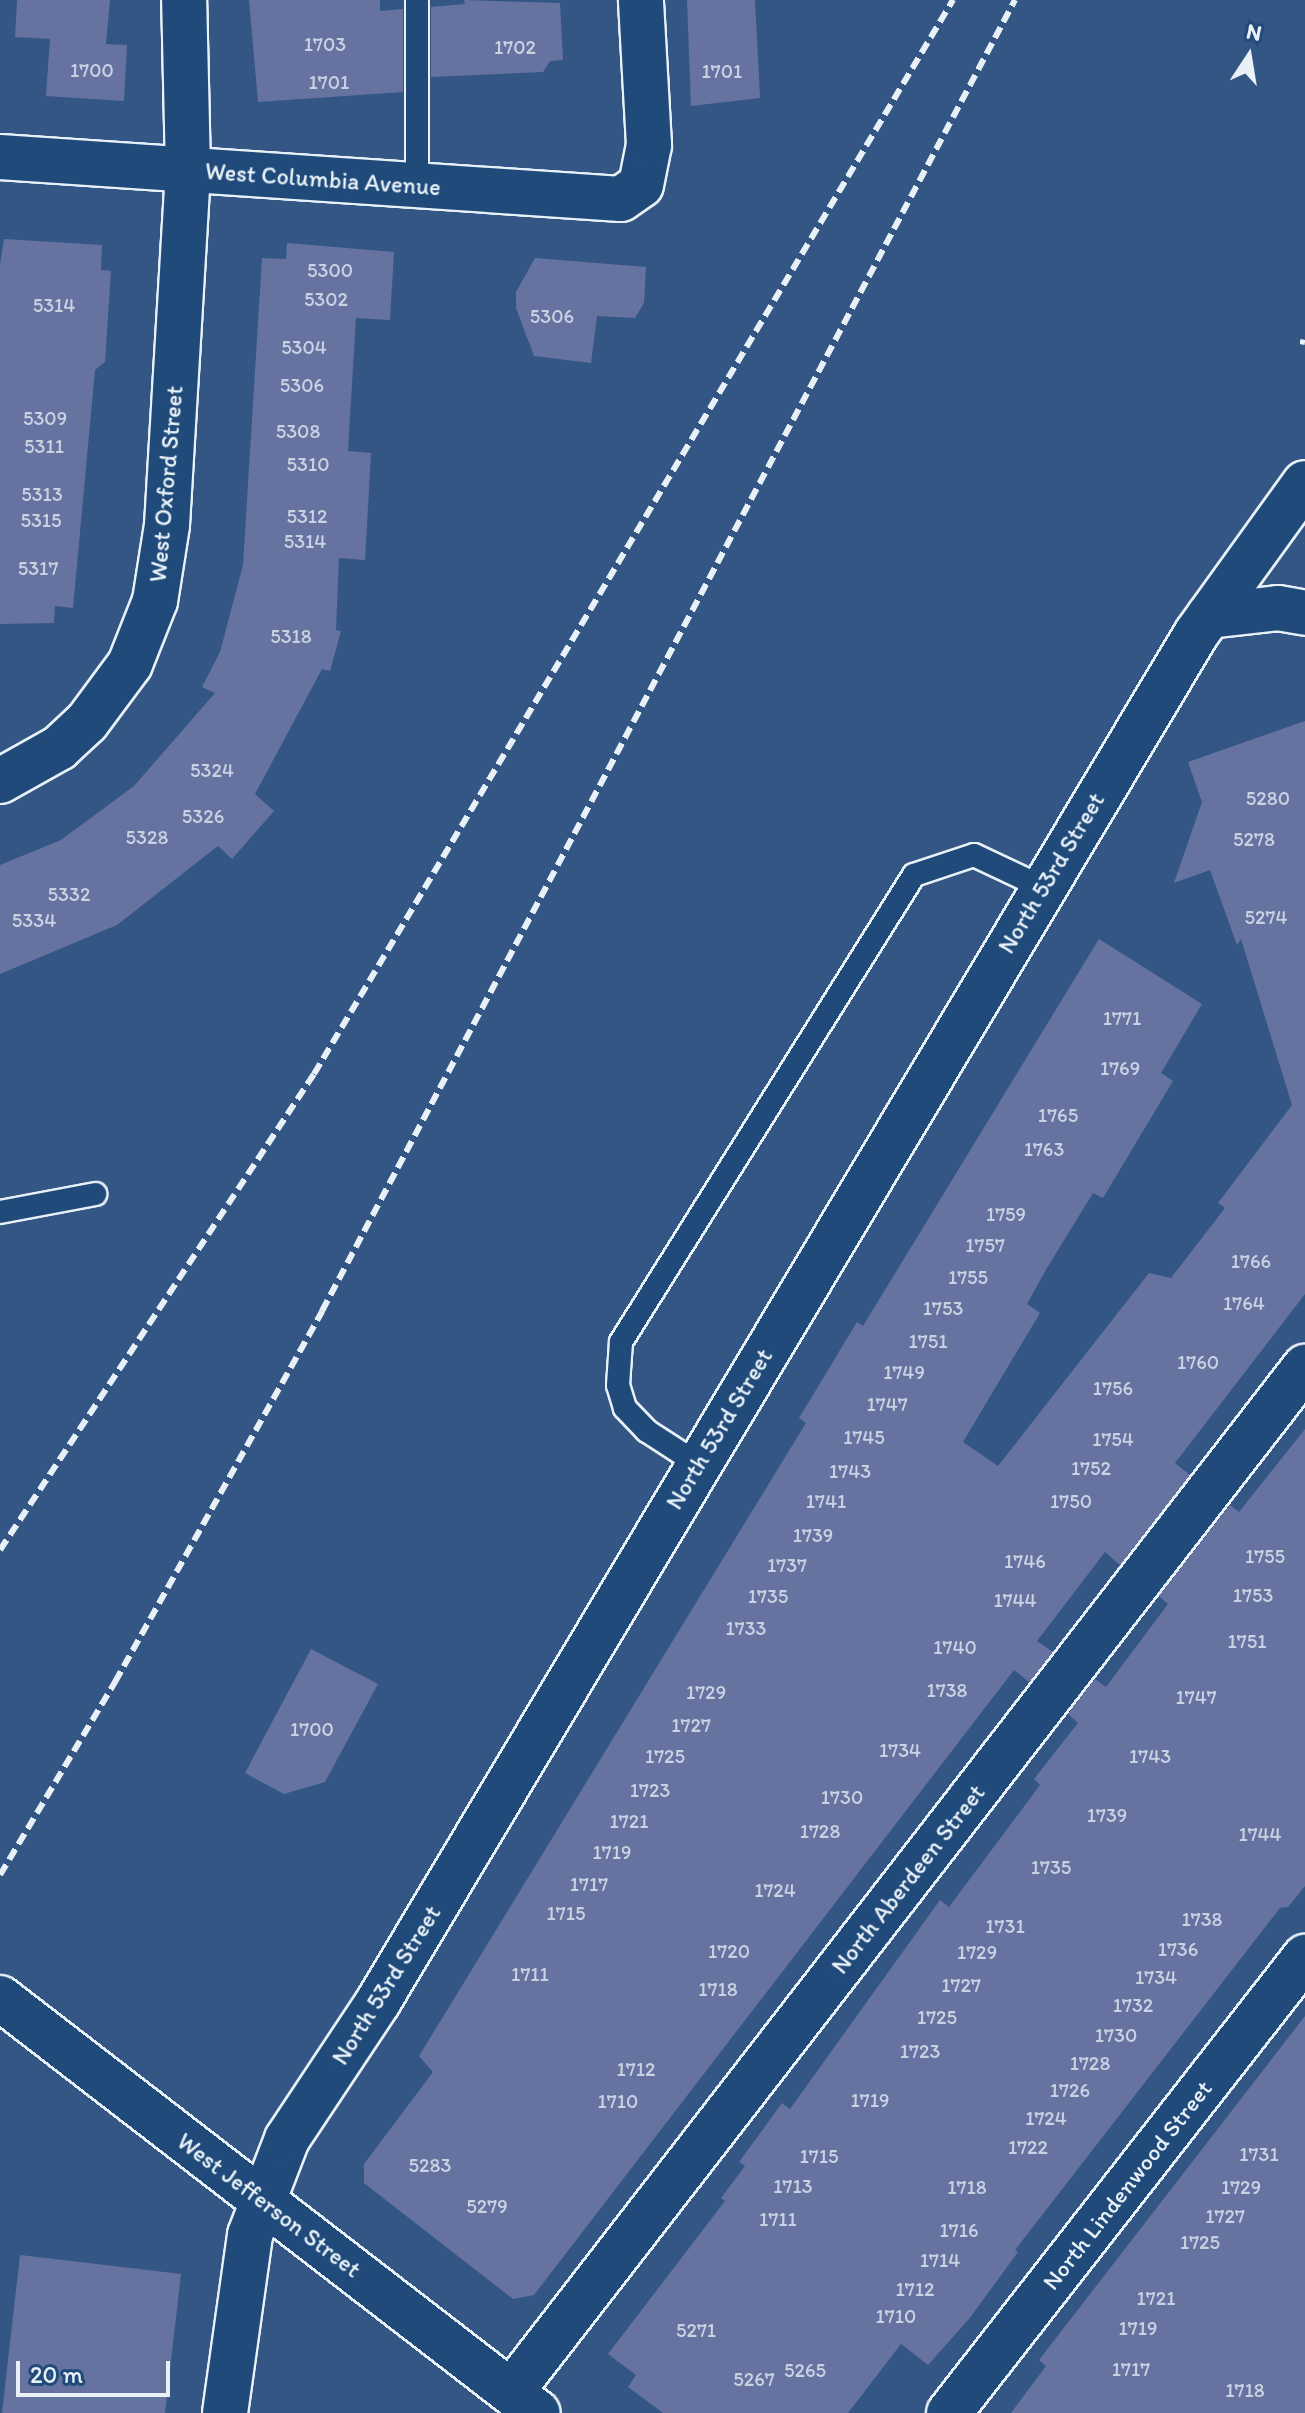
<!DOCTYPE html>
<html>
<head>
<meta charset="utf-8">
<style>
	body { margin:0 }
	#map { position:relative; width:1305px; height:2413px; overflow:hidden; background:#345685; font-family:Itim,sans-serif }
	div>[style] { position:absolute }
	.building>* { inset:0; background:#6673a0 }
	.path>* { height:5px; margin-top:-2.5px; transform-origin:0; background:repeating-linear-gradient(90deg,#e8f1f8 0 8px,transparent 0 14px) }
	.roads { filter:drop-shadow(2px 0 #e8f1f8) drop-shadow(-2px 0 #e8f1f8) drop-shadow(0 2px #e8f1f8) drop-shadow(0 -2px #e8f1f8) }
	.lane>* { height:22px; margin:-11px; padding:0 11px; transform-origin:11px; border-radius:11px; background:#1f4a7a }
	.street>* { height:44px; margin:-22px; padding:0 22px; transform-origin:22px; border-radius:22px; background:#1f4a7a }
	.secondary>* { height:44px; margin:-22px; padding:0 22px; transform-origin:22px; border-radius:22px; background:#1f4a7a }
	.rail>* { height:6px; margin-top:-3px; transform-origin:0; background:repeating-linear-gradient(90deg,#e8f1f8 0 12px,transparent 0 18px) }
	span { translate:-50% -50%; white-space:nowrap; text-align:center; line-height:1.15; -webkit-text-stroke:8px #1f4a7a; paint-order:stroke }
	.number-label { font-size:20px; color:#c8d2e2 }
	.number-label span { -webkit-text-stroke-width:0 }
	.street-label { font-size:24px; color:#e8f1f8 }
	.north { position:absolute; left:1209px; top:16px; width:80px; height:80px; -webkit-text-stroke:6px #1f4a7a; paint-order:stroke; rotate:12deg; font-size:22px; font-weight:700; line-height:32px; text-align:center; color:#e8f1f8 }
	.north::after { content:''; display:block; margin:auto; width:28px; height:36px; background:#e8f1f8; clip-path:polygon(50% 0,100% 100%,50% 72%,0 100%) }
	.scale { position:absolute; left:16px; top:2361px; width:154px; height:36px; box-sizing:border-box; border:4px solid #e8f1f8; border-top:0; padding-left:10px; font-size:24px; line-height:28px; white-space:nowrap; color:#e8f1f8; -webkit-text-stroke:6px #1f4a7a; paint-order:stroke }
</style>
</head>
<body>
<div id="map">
	<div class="building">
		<i style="clip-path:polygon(17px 0,110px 0,106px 44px,127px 45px,124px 101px,46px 96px,50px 39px,15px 37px)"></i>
		<i style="clip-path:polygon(249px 0,380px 0,380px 11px,403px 9px,403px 92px,258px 102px)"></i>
		<i style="clip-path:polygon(464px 0,560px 3px,563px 60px,550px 61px,543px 72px,431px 77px,431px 7px,465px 4px)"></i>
		<i style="clip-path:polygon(687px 0,755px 0,760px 98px,691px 106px)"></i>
		<i style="clip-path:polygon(4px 239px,102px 245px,101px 270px,111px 271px,105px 362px,95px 370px,73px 608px,55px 606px,54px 623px,0 624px,0 265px)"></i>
		<i style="clip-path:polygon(287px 243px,394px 252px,390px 320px,356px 318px,348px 451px,371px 453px,365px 560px,339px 558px,336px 630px,341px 631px,330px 671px,322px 669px,255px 794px,274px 811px,232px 859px,218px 846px,117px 925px,0 974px,0 865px,61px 840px,134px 786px,215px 693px,202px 687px,220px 652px,243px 565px,262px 258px,286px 259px)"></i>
		<i style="clip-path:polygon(535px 258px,646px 267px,644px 303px,635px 318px,597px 316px,591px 363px,534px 356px,516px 308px,516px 292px)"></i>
		<i style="clip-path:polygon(1305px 721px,1305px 1294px,1175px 1463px,1190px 1475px,1120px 1565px,1105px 1552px,1037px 1641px,1053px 1652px,1029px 1682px,1014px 1670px,534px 2295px,513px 2299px,364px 2183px,364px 2164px,433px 2072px,419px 2056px,787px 1454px,806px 1423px,799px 1418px,819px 1385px,857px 1322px,863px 1326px,1099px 939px,1202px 1004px,1161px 1073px,1173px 1081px,1103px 1198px,1093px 1193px,1047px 1268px,1027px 1304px,1040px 1313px,963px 1442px,998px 1466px,1149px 1273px,1171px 1278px,1225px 1208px,1218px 1203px,1292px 1105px,1241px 939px,1237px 945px,1210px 870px,1174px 883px,1202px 802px,1188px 762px)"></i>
		<i style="clip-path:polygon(1305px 1429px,1305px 1886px,1288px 1907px,1280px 1908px,1015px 2250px,1018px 2252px,969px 2319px,928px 2365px,901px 2344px,848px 2413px,663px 2413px,628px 2387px,636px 2375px,608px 2354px,725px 2201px,721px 2198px,745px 2166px,739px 2162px,782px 2103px,790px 2109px,940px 1900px,949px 1907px,1040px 1785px,1034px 1779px,1078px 1723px,1068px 1714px,1095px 1679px,1106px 1687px,1168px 1604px,1159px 1596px,1230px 1505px,1239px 1512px)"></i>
		<i style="clip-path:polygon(311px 1649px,378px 1684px,325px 1782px,284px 1794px,245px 1773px)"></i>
		<i style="clip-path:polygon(1305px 2016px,1305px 2413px,1011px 2413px,1046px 2366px,1039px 2360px)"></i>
		<i style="clip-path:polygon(20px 2255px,181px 2274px,165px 2413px,2px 2413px)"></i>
	</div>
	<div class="path">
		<i style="left:1300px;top:341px;width:5px;rotate:11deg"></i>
	</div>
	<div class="roads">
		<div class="lane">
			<i style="left:417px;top:0;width:186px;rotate:90deg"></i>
			<i style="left:0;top:1212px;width:97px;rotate:-10.7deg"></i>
			<i style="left:698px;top:1464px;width:61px;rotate:-147.1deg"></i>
			<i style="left:647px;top:1431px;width:32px;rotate:-134deg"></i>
			<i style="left:625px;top:1408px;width:24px;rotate:-107deg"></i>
			<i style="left:618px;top:1385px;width:43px;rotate:-86deg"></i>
			<i style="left:621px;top:1342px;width:551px;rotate:-57.9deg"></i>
			<i style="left:914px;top:875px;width:63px;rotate:-18.4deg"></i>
			<i style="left:974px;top:855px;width:75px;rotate:25.2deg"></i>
		</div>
		<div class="street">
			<i style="left:0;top:157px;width:622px;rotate:3.87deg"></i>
			<i style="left:621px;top:199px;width:24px;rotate:-35deg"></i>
			<i style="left:641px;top:185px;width:41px;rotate:-78.7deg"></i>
			<i style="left:649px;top:145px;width:145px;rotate:-93.2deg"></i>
			<i style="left:0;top:781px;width:68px;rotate:-29.2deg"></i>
			<i style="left:59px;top:748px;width:38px;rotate:-43deg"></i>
			<i style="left:87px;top:722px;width:72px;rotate:-53.4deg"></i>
			<i style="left:130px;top:664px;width:68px;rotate:-68.4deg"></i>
			<i style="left:155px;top:601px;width:77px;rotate:-81deg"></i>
			<i style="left:167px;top:525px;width:356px;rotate:-86.6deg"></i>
			<i style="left:188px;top:170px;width:170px;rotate:-91.3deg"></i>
			<i style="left:511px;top:2392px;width:1297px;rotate:-52.24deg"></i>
			<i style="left:225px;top:2413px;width:180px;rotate:-82deg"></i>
			<i style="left:250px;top:2235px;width:103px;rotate:-68.9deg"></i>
			<i style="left:287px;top:2139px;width:164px;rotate:-56.4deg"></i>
			<i style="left:378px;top:2002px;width:1594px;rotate:-59.12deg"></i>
			<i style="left:1196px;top:634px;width:186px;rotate:-54.2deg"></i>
			<i style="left:949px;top:2413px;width:579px;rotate:-52.02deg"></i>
		</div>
		<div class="secondary">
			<i style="left:1209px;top:616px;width:69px;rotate:-6.6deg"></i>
			<i style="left:1278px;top:608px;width:27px;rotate:10deg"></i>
			<i style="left:0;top:1998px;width:679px;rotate:37.65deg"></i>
		</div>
	</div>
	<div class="rail">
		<i style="left:0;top:1550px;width:570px;rotate:-56.59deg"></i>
		<i style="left:314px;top:1074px;width:1250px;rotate:-59.25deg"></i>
		<i style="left:0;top:1875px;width:225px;rotate:-59.2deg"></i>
		<i style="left:115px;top:1682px;width:425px;rotate:-60.8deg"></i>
		<i style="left:322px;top:1311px;width:1483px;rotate:-62.14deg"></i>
	</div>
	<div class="number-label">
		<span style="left:325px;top:44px">1703</span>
		<span style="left:515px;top:47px">1702</span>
		<span style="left:92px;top:70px">1700</span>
		<span style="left:722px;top:71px">1701</span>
		<span style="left:329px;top:82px">1701</span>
		<span style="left:330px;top:270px">5300</span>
		<span style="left:326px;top:299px">5302</span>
		<span style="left:54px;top:305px">5314</span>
		<span style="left:552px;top:316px">5306</span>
		<span style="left:304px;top:347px">5304</span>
		<span style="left:302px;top:385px">5306</span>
		<span style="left:45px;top:418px">5309</span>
		<span style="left:298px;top:431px">5308</span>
		<span style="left:44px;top:446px">5311</span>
		<span style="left:308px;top:464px">5310</span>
		<span style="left:42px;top:494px">5313</span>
		<span style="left:307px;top:516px">5312</span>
		<span style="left:41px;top:520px">5315</span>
		<span style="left:305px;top:541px">5314</span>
		<span style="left:38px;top:568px">5317</span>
		<span style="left:291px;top:636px">5318</span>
		<span style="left:212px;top:770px">5324</span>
		<span style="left:1268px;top:798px">5280</span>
		<span style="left:203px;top:816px">5326</span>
		<span style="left:147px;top:837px">5328</span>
		<span style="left:1254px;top:839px">5278</span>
		<span style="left:69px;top:894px">5332</span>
		<span style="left:1266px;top:917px">5274</span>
		<span style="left:34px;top:920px">5334</span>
		<span style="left:1122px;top:1018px">1771</span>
		<span style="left:1120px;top:1068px">1769</span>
		<span style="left:1058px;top:1115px">1765</span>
		<span style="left:1044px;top:1149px">1763</span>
		<span style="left:1006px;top:1214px">1759</span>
		<span style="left:985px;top:1245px">1757</span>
		<span style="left:1251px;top:1261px">1766</span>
		<span style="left:968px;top:1277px">1755</span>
		<span style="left:1244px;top:1303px">1764</span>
		<span style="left:943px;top:1308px">1753</span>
		<span style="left:928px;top:1341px">1751</span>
		<span style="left:1198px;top:1362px">1760</span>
		<span style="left:904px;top:1372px">1749</span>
		<span style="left:1113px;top:1388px">1756</span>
		<span style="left:887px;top:1404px">1747</span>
		<span style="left:864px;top:1437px">1745</span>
		<span style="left:1113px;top:1439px">1754</span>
		<span style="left:1091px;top:1468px">1752</span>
		<span style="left:850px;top:1471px">1743</span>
		<span style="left:826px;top:1501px">1741</span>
		<span style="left:1071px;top:1501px">1750</span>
		<span style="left:813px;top:1535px">1739</span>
		<span style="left:1265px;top:1556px">1755</span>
		<span style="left:1025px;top:1561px">1746</span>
		<span style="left:787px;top:1565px">1737</span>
		<span style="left:1253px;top:1595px">1753</span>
		<span style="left:768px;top:1596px">1735</span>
		<span style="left:1015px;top:1600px">1744</span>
		<span style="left:746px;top:1628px">1733</span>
		<span style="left:1247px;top:1641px">1751</span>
		<span style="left:955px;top:1647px">1740</span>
		<span style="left:947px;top:1690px">1738</span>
		<span style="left:706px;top:1692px">1729</span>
		<span style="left:1196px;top:1697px">1747</span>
		<span style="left:691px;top:1725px">1727</span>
		<span style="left:312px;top:1729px">1700</span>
		<span style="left:900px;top:1750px">1734</span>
		<span style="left:665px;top:1756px">1725</span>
		<span style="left:1150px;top:1756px">1743</span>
		<span style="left:650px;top:1790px">1723</span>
		<span style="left:842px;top:1797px">1730</span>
		<span style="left:1107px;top:1815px">1739</span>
		<span style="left:629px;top:1821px">1721</span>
		<span style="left:820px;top:1831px">1728</span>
		<span style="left:1260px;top:1834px">1744</span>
		<span style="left:612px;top:1852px">1719</span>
		<span style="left:1051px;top:1867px">1735</span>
		<span style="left:589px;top:1884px">1717</span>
		<span style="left:775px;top:1890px">1724</span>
		<span style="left:566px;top:1913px">1715</span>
		<span style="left:1202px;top:1919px">1738</span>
		<span style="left:1005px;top:1926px">1731</span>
		<span style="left:1178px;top:1949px">1736</span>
		<span style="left:729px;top:1951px">1720</span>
		<span style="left:977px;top:1952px">1729</span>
		<span style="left:530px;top:1974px">1711</span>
		<span style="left:1156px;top:1977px">1734</span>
		<span style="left:961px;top:1985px">1727</span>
		<span style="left:718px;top:1989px">1718</span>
		<span style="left:1133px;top:2005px">1732</span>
		<span style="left:937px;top:2017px">1725</span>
		<span style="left:1116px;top:2035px">1730</span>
		<span style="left:920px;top:2051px">1723</span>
		<span style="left:1090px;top:2063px">1728</span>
		<span style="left:636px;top:2069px">1712</span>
		<span style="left:1070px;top:2090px">1726</span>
		<span style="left:870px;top:2100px">1719</span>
		<span style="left:618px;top:2101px">1710</span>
		<span style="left:1046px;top:2118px">1724</span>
		<span style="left:1028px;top:2147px">1722</span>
		<span style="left:1259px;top:2154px">1731</span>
		<span style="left:819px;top:2156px">1715</span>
		<span style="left:430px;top:2165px">5283</span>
		<span style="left:793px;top:2186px">1713</span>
		<span style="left:967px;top:2187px">1718</span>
		<span style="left:1241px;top:2187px">1729</span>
		<span style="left:487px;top:2206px">5279</span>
		<span style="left:1225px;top:2216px">1727</span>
		<span style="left:778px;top:2219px">1711</span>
		<span style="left:959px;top:2230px">1716</span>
		<span style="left:1200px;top:2242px">1725</span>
		<span style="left:940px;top:2260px">1714</span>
		<span style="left:915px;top:2289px">1712</span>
		<span style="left:1156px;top:2298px">1721</span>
		<span style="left:896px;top:2316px">1710</span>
		<span style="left:1138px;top:2328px">1719</span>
		<span style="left:696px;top:2330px">5271</span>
		<span style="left:1131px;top:2369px">1717</span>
		<span style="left:805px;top:2370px">5265</span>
		<span style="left:754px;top:2379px">5267</span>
		<span style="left:1245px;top:2390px">1718</span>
	</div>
	<div class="street-label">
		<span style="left:323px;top:179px;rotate:4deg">West Columbia Avenue</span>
		<span style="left:166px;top:484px;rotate:-85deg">West Oxford Street</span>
		<span style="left:1051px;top:873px;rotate:-59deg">North 53rd Street</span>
		<span style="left:719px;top:1429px;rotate:-59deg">North 53rd Street</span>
		<span style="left:908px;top:1879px;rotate:-52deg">North Aberdeen Street</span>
		<span style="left:386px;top:1985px;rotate:-58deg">North 53rd Street</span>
		<span style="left:1127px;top:2185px;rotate:-52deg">North Lindenwood Street</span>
		<span style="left:269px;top:2205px;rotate:37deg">West Jefferson Street</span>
	</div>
	<div class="north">N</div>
	<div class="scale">20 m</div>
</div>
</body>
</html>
